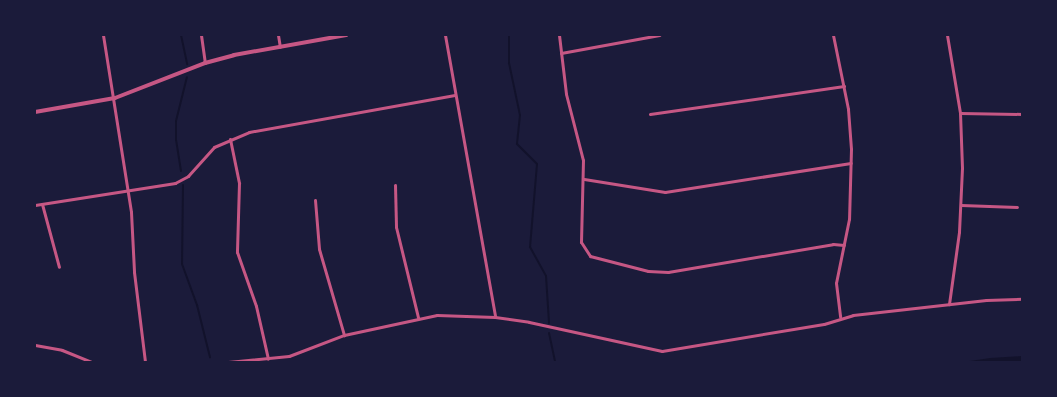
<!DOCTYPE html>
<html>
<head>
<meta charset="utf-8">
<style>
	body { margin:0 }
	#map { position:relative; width:1057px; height:397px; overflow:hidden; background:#1b1b3a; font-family:Helvetica,sans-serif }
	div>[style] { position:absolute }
	.water>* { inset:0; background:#12122b }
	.stream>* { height:2px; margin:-1px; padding:0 1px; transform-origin:1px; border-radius:1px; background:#12122b }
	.minor>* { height:3px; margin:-1.5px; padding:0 1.5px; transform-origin:1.5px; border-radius:1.5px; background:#c65784 }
	.tertiary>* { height:4px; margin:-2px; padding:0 2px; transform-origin:2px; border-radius:2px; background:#c65784 }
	span { translate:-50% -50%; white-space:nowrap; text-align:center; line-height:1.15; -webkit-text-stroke:5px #1b1b3a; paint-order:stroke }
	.frame { position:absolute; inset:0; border:36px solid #1b1b3a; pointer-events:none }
</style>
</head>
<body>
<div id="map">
	<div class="water">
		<i style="clip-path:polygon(1022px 356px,1022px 362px,963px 362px,990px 358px)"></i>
	</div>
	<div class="stream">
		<i style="left:181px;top:35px;width:30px;rotate:78deg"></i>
		<i style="left:509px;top:35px;width:28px;rotate:90deg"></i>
		<i style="left:509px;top:63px;width:53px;rotate:78.1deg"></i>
		<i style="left:520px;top:115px;width:29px;rotate:96deg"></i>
		<i style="left:517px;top:144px;width:28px;rotate:45deg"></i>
		<i style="left:537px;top:164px;width:83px;rotate:94.8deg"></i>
		<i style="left:530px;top:247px;width:33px;rotate:61deg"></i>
		<i style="left:546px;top:276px;width:47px;rotate:86.3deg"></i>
		<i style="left:181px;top:171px;width:31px;rotate:-99deg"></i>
		<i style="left:176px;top:140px;width:19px;rotate:-90deg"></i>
		<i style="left:176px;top:121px;width:45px;rotate:-76deg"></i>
		<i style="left:183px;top:185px;width:79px;rotate:90.7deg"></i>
		<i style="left:182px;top:264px;width:44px;rotate:69.9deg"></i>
		<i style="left:197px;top:305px;width:54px;rotate:76deg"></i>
		<i style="left:549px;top:333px;width:30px;rotate:78deg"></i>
	</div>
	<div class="minor">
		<i style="left:103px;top:35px;width:179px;rotate:81deg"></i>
		<i style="left:131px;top:212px;width:60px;rotate:87.1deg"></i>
		<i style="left:134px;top:272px;width:91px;rotate:83deg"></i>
		<i style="left:201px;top:35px;width:28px;rotate:82deg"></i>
		<i style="left:278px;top:35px;width:12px;rotate:81deg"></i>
		<i style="left:445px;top:35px;width:286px;rotate:79.9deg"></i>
		<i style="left:559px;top:35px;width:59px;rotate:83.2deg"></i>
		<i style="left:566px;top:94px;width:68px;rotate:75.6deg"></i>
		<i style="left:583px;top:160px;width:82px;rotate:91.4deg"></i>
		<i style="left:581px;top:242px;width:17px;rotate:57deg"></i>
		<i style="left:590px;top:256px;width:60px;rotate:14.5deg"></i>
		<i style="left:648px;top:271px;width:20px;rotate:3deg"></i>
		<i style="left:668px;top:272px;width:167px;rotate:-9.6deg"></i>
		<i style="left:833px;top:244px;width:11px;rotate:5deg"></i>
		<i style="left:833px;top:35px;width:76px;rotate:78.5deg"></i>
		<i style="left:848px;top:109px;width:40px;rotate:85.7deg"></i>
		<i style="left:851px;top:149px;width:70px;rotate:91.6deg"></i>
		<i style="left:849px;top:219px;width:65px;rotate:101.5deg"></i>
		<i style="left:836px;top:283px;width:34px;rotate:83deg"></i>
		<i style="left:947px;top:35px;width:79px;rotate:80.5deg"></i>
		<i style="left:960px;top:113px;width:55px;rotate:87.9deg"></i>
		<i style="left:962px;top:168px;width:64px;rotate:92.7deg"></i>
		<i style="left:959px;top:232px;width:73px;rotate:97.9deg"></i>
		<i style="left:561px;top:53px;width:100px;rotate:-10.4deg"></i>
		<i style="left:960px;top:113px;width:62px;rotate:0.9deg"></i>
		<i style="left:650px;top:114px;width:196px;rotate:-8.2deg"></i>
		<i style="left:230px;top:139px;width:45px;rotate:78.4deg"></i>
		<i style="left:239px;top:183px;width:69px;rotate:91.7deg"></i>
		<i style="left:237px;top:252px;width:57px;rotate:70.6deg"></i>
		<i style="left:256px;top:306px;width:54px;rotate:77.2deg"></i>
		<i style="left:584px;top:179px;width:82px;rotate:9.1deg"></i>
		<i style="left:665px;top:192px;width:188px;rotate:-8.9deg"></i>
		<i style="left:395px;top:185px;width:42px;rotate:88.6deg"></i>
		<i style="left:396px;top:227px;width:93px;rotate:76.3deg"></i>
		<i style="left:315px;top:200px;width:49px;rotate:85.3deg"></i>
		<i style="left:319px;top:249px;width:90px;rotate:73.8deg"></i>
		<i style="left:42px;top:204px;width:65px;rotate:74.9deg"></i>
		<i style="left:35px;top:205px;width:142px;rotate:-8.9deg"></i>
		<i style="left:175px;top:183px;width:15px;rotate:-28deg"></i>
		<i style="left:188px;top:176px;width:39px;rotate:-48deg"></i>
		<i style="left:214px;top:147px;width:38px;rotate:-23deg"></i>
		<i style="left:249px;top:132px;width:209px;rotate:-10.2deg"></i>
		<i style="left:961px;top:205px;width:56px;rotate:2deg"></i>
		<i style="left:35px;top:345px;width:27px;rotate:10deg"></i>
		<i style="left:62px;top:350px;width:31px;rotate:22deg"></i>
		<i style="left:228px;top:362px;width:61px;rotate:-5.6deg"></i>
		<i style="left:289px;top:356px;width:59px;rotate:-20.9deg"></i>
		<i style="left:344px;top:335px;width:95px;rotate:-12.1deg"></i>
		<i style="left:437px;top:315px;width:58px;rotate:2deg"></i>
		<i style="left:495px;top:317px;width:34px;rotate:8deg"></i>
		<i style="left:529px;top:322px;width:136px;rotate:12.3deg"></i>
		<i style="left:662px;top:351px;width:164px;rotate:-9.5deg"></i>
		<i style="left:824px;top:324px;width:30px;rotate:-17deg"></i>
		<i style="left:853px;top:315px;width:134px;rotate:-6.4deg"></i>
		<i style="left:986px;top:300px;width:36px;rotate:-2deg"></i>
	</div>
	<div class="tertiary">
		<i style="left:35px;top:112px;width:81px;rotate:-9.9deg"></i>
		<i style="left:115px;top:98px;width:97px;rotate:-21.3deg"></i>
		<i style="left:205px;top:63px;width:30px;rotate:-15deg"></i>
		<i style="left:234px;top:55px;width:114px;rotate:-10.1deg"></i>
	</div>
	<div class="frame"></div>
</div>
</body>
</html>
